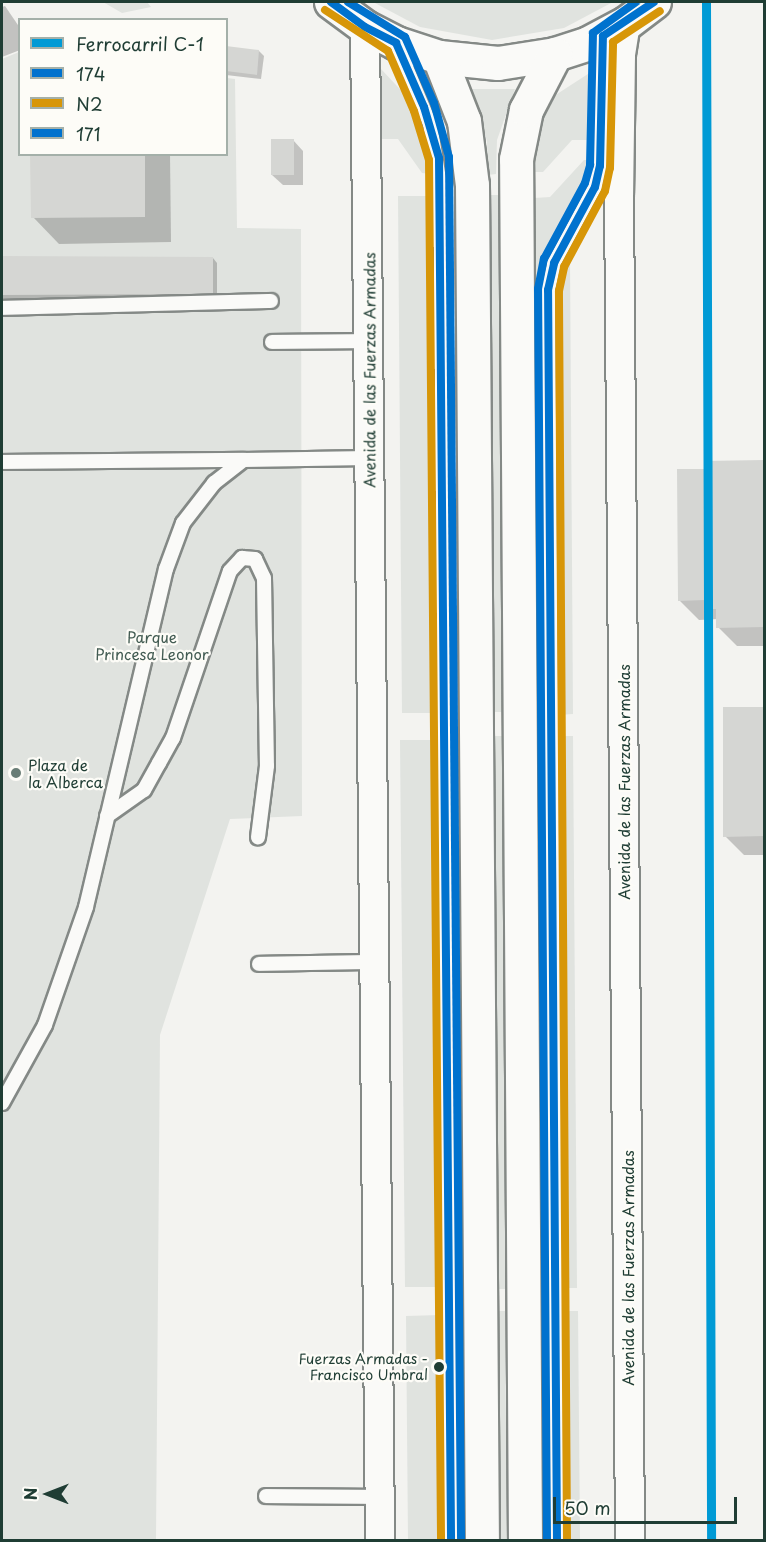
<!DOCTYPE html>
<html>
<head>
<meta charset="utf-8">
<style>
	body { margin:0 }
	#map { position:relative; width:766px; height:1542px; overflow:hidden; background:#f3f3f0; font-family:"Playpen Sans",sans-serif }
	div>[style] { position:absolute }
	.green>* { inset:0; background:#e0e3df }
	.shadow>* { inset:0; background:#0003 }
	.building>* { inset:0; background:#d5d6d3 }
	.roads { filter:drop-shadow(2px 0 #848986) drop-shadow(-2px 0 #848986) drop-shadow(0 2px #848986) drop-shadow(0 -2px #848986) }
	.lane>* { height:14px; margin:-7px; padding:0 7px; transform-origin:7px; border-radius:7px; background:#fafaf8 }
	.street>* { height:28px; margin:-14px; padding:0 14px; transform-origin:14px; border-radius:14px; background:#fafaf8 }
	.secondary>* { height:33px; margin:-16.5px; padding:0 16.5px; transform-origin:16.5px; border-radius:16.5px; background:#fafaf8 }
	.bus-1>* { height:8px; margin:-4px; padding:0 4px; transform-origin:4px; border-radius:4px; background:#0072ce }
	.bus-2>* { height:8px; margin:-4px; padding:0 4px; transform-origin:4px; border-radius:4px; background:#d79608 }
	.bus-3>* { height:8px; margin:-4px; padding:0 4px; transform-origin:4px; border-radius:4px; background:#0072ce }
	.rail-1>* { height:9px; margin:-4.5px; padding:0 4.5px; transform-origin:4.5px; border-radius:4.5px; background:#009ad5 }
	.dots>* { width:16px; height:16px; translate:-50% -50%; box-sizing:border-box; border:3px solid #fdfcf7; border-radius:50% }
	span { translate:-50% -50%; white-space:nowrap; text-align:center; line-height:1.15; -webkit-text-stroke:4.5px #fdfcf7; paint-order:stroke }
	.bus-label { font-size:14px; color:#1f3d34 }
	.right { translate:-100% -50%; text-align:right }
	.street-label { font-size:15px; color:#1f3d34 }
	.park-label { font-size:15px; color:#435c53 }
	.poi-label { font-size:15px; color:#1f3d34 }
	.left { translate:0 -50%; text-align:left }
	.frame { position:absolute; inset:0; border:3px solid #1f3d34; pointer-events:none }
	.legend { position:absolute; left:18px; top:18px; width:210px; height:138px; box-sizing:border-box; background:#fdfcf7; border:2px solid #a4b0a9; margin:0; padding:8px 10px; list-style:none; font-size:18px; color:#1f3d34 }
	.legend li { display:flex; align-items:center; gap:12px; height:30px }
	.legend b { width:30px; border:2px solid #a4b0a9 }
	.north { position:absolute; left:18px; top:1464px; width:60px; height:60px; -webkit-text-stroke:4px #fdfcf7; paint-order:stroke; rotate:270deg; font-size:16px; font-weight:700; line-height:24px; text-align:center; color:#1f3d34 }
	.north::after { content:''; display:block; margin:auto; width:21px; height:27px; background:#1f3d34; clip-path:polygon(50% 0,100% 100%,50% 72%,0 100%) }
	.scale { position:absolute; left:553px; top:1497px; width:184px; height:27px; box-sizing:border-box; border:3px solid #1f3d34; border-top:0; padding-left:8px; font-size:18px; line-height:21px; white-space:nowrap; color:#1f3d34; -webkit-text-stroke:4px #fdfcf7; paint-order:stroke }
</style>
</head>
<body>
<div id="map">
	<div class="green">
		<i style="clip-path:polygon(103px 2px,147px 2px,151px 7px,122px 13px)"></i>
		<i style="clip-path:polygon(373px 2px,613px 2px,564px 28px,492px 40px,420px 27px)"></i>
		<i style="clip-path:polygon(19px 52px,20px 154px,226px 154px,227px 78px,235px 79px,237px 228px,301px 229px,302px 816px,230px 819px,160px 1035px,156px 1540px,2px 1540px,2px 59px)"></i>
		<i style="clip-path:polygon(381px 69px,412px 102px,427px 137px,432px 174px,422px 173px,398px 139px,381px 139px)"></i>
		<i style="clip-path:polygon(591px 72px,590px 140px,572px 140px,543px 172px,532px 172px,532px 147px,541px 115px,554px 96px)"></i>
		<i style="clip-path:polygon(471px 89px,515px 89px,497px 140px,496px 174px,488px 175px,487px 141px)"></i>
		<i style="clip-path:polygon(584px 160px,593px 160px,584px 191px,556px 235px,540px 286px,534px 285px,534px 198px,550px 197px)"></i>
		<i style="clip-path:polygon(446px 195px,453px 195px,457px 712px,450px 712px)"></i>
		<i style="clip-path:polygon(488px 195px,498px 195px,502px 712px,492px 712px)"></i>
		<i style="clip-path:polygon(398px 196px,432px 196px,436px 713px,402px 713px)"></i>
		<i style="clip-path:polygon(570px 259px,573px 714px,558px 715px,554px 288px)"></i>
		<i style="clip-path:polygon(534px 288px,539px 288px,543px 711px,537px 711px)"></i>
		<i style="clip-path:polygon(491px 736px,502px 736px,507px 1289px,496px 1289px)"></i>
		<i style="clip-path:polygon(537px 736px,543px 736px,547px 1289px,542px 1289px)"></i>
		<i style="clip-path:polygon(558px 736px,573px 736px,577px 1288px,563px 1288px)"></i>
		<i style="clip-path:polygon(451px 737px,457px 737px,462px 1287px,455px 1287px)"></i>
		<i style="clip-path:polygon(400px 740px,436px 740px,441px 1287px,405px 1287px)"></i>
		<i style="clip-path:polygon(498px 1311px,505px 1311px,507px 1540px,499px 1540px)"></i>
		<i style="clip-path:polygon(562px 1311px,578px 1311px,580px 1539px,570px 1540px,564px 1540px)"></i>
		<i style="clip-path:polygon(455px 1313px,460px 1313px,462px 1540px,457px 1540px)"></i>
		<i style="clip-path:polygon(540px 1313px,547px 1313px,548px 1540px,541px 1540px)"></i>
		<i style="clip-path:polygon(440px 1315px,442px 1540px,408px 1540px,406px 1316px)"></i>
	</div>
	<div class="shadow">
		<i style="clip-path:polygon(5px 6px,20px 28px,20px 50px,2px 57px,2px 7px)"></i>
		<i style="clip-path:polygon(226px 47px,259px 51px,264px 56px,261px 79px,226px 75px)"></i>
		<i style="clip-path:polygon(293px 140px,303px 151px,303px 185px,283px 185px,272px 175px)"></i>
		<i style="clip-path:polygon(32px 154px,170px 154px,171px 242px,59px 244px,33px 217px)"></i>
		<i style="clip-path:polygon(2px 258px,213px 258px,217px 263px,217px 298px,2px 299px)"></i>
		<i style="clip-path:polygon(764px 462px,764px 646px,737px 646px,718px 627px,718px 619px,699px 620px,679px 600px,707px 471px)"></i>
		<i style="clip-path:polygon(764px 708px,764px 855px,744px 855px,725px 836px)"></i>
	</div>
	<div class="building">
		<i style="clip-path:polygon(226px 46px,259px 50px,257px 75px,226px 71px)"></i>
		<i style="clip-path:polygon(271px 139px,294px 139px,294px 175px,271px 175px)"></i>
		<i style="clip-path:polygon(30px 154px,145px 154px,145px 217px,31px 218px)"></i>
		<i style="clip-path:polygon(2px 256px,213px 257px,213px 294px,2px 295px)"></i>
		<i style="clip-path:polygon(765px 460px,765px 627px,716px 628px,716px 609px,706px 609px,705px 600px,678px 601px,677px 469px,705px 469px,705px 461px)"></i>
		<i style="clip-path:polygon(723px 707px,765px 707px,765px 836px,723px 837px)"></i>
	</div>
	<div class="roads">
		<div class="lane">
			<i style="left:398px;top:48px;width:82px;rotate:67.2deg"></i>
			<i style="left:430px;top:124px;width:62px;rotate:80.7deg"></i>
			<i style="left:440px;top:185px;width:1355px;rotate:89.53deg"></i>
			<i style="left:2px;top:308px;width:269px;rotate:-1.5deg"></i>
			<i style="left:272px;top:342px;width:97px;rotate:-0.6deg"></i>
			<i style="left:2px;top:462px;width:241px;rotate:-0.5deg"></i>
			<i style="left:107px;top:816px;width:45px;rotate:-35.1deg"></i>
			<i style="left:144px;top:790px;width:31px;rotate:-61deg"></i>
			<i style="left:159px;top:763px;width:29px;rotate:-61deg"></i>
			<i style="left:173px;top:738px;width:176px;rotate:-71.2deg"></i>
			<i style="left:230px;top:571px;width:18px;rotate:-47deg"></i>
			<i style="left:242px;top:558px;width:13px;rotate:4deg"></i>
			<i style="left:255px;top:559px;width:21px;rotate:65deg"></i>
			<i style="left:264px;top:578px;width:188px;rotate:89.1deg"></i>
			<i style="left:267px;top:766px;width:72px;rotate:97.2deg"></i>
			<i style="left:259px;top:964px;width:117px;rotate:-1deg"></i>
			<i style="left:2px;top:1103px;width:89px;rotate:-61.1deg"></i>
			<i style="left:45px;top:1025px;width:125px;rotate:-70.8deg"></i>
			<i style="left:86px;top:907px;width:347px;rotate:-76.7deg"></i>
			<i style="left:166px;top:569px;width:49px;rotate:-69.7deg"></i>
			<i style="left:183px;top:523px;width:51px;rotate:-52.2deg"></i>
			<i style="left:214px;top:483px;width:37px;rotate:-38deg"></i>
			<i style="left:243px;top:460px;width:126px;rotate:-0.9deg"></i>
			<i style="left:266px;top:1496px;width:114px;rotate:0.5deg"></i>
			<i style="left:557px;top:1540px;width:1250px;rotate:-90.41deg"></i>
			<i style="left:548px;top:290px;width:28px;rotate:-77deg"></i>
			<i style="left:554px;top:263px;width:86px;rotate:-61.7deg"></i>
			<i style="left:595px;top:187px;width:22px;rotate:-77deg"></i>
			<i style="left:600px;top:166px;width:130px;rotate:-88.7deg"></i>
		</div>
		<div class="street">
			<i style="left:626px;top:23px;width:33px;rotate:99deg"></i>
			<i style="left:621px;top:56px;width:139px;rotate:90.8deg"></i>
			<i style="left:619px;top:195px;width:1345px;rotate:89.53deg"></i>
			<i style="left:365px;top:27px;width:1513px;rotate:89.43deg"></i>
		</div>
		<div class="secondary">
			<i style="left:331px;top:2px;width:42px;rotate:36.3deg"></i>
			<i style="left:365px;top:27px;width:35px;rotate:27deg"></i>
			<i style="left:396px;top:43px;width:45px;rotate:18deg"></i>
			<i style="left:439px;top:57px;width:59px;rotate:5.8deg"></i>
			<i style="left:498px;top:63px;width:58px;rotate:-9deg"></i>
			<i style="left:555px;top:54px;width:35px;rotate:-18deg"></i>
			<i style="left:588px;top:43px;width:43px;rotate:-27.8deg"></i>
			<i style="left:626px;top:23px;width:35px;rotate:-37deg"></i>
			<i style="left:439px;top:57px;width:69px;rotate:68.7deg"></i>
			<i style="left:464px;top:121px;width:64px;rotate:82.9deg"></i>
			<i style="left:472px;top:185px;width:1355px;rotate:89.58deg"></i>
			<i style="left:525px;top:1540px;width:1381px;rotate:-90.37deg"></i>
			<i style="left:516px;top:159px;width:50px;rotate:-78.5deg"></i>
			<i style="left:526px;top:110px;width:63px;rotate:-62.6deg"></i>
		</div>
	</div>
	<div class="bus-1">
		<i style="left:331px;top:2px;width:42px;rotate:36.3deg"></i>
		<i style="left:365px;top:27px;width:35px;rotate:27deg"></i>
		<i style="left:396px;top:43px;width:70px;rotate:66.4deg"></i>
		<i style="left:424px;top:107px;width:53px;rotate:73.6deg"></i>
		<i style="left:439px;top:158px;width:1382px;rotate:89.5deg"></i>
		<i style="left:557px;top:1540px;width:1250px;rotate:-90.41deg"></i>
		<i style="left:548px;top:290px;width:28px;rotate:-77deg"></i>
		<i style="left:554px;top:263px;width:86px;rotate:-61.7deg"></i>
		<i style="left:595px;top:187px;width:22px;rotate:-77deg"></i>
		<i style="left:600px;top:166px;width:130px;rotate:-88.7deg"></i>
		<i style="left:603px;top:36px;width:61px;rotate:-33.7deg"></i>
	</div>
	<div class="bus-2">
		<i style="left:325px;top:10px;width:75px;rotate:33.1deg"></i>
		<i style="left:388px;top:51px;width:65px;rotate:66.6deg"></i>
		<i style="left:414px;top:111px;width:51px;rotate:73deg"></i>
		<i style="left:429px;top:160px;width:1380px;rotate:89.5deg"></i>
		<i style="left:567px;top:1540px;width:1249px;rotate:-90.37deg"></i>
		<i style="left:559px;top:291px;width:25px;rotate:-78deg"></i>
		<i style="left:564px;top:267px;width:86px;rotate:-61.7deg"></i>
		<i style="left:605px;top:191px;width:24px;rotate:-78deg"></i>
		<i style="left:610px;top:168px;width:126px;rotate:-88.6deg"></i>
		<i style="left:613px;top:42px;width:56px;rotate:-33.4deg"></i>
	</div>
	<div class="bus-3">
		<i style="left:348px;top:2px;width:67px;rotate:31.6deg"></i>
		<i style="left:405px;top:37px;width:72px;rotate:66.3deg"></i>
		<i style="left:434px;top:103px;width:56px;rotate:74.5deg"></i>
		<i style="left:449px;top:157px;width:1383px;rotate:89.5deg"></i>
		<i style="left:547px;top:1540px;width:1251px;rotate:-90.41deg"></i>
		<i style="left:538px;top:289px;width:31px;rotate:-79deg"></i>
		<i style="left:544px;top:259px;width:86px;rotate:-61.7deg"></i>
		<i style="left:585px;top:183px;width:19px;rotate:-74deg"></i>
		<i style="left:590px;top:165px;width:132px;rotate:-88.7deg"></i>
		<i style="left:593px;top:33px;width:53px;rotate:-35.8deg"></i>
	</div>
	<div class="rail-1">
		<i style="left:706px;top:2px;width:1538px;rotate:89.81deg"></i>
	</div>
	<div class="dots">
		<i style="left:16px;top:773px;background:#697d76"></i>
		<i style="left:439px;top:1367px;background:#1f3d34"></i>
	</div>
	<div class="bus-label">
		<span class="right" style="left:428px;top:1367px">Fuerzas Armadas -<br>Francisco Umbral</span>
	</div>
	<div class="street-label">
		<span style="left:369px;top:370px;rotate:-90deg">Avenida de las Fuerzas Armadas</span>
		<span style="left:624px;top:782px;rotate:-90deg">Avenida de las Fuerzas Armadas</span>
		<span style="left:628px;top:1268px;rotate:-90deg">Avenida de las Fuerzas Armadas</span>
	</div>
	<div class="park-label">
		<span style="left:152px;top:645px">Parque<br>Princesa Leonor</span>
	</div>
	<div class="poi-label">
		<span class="left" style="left:28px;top:773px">Plaza de<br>la Alberca</span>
	</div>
	<div class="frame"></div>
	<ul class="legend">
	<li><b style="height:8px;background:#009ad5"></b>Ferrocarril C-1</li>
	<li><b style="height:8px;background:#0072ce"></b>174</li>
	<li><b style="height:8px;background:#d79608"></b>N2</li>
	<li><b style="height:8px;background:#0072ce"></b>171</li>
	</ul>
	<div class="north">N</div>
	<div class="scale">50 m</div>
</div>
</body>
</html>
